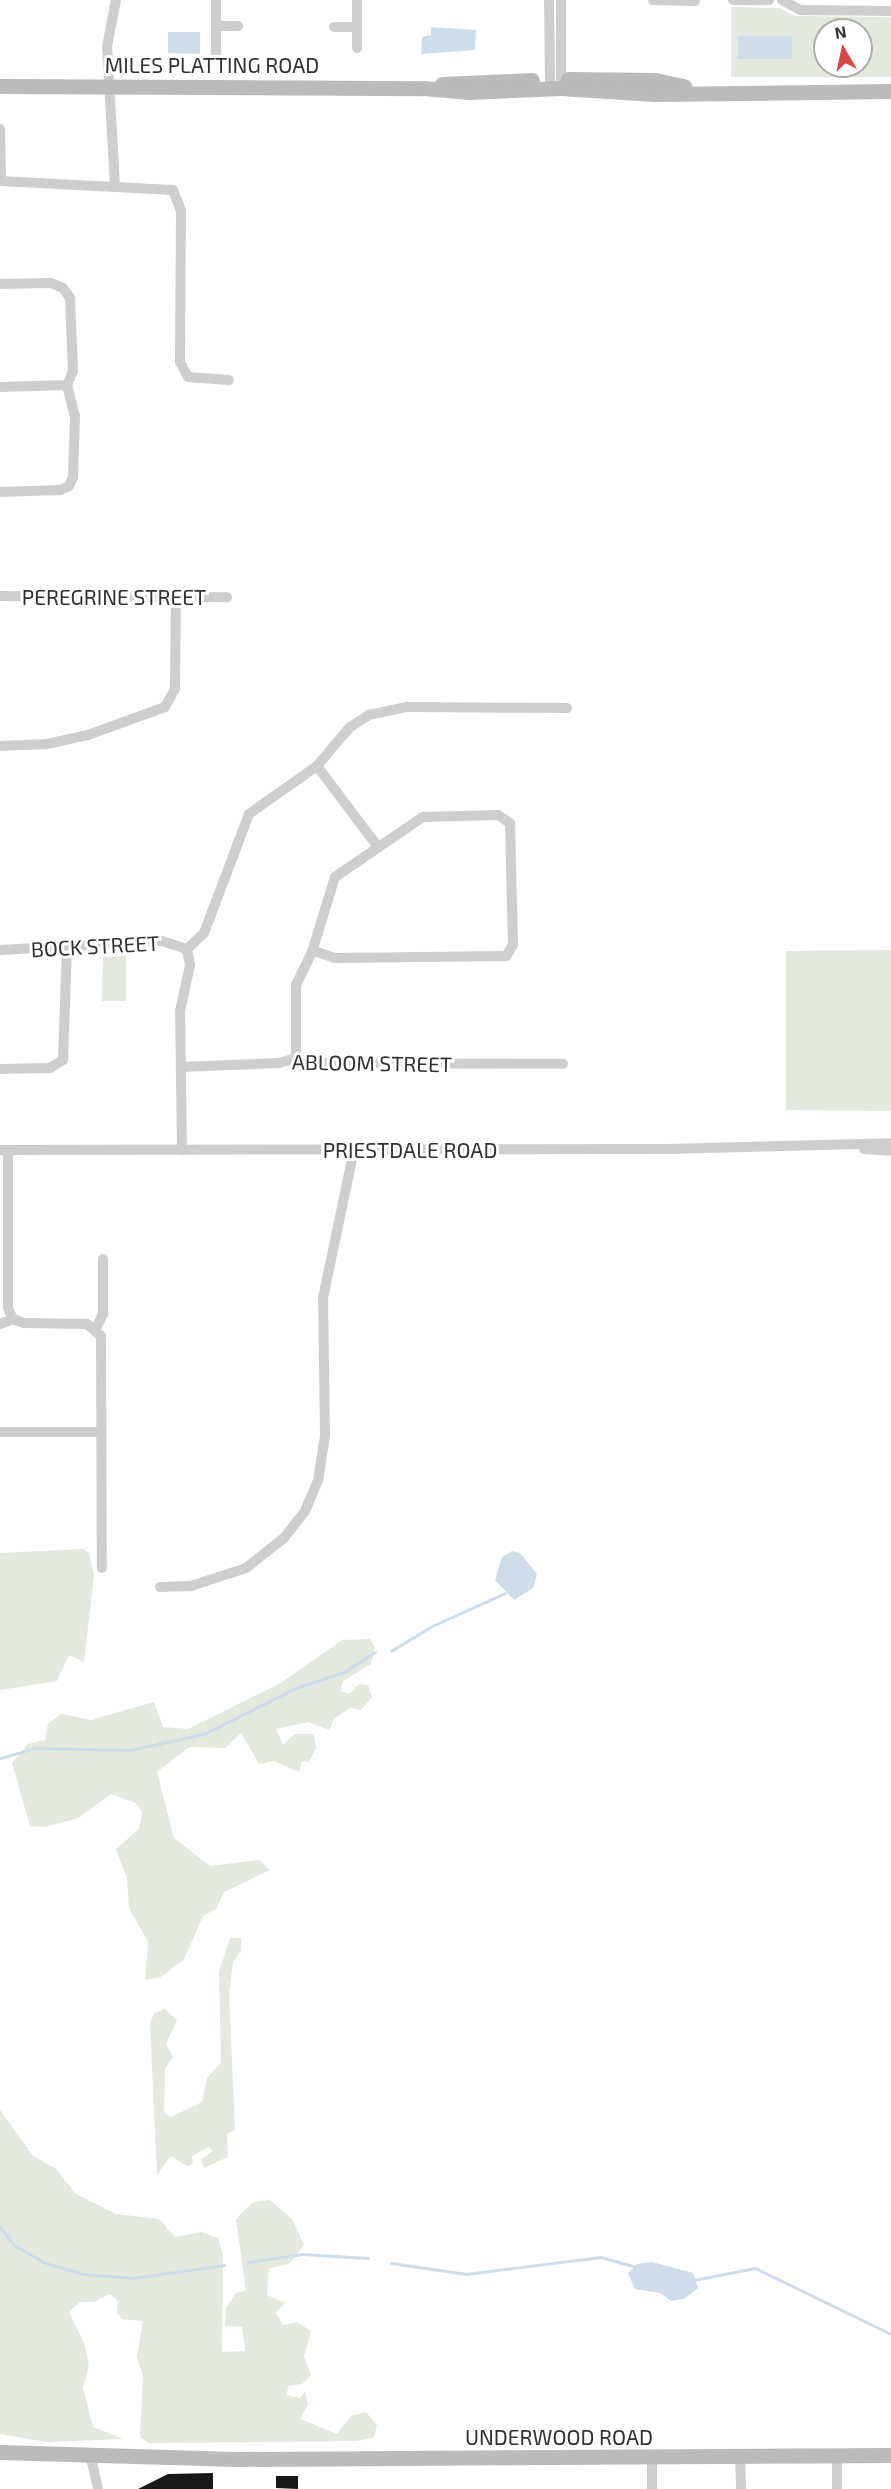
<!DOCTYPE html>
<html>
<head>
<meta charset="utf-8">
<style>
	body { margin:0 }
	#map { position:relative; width:891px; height:2489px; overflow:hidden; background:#fff; font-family:"Exo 2",sans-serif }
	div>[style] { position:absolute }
	.green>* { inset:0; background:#e3e9de }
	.water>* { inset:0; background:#cfddea }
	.stream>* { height:3px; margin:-1.5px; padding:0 1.5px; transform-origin:1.5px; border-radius:1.5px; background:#cfddea }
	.building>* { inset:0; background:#181818 }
	.minor>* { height:10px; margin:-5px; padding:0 5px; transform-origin:5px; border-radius:5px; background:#cecece }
	.secondary>* { height:15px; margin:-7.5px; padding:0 7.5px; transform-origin:7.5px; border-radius:7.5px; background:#bbb }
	span { translate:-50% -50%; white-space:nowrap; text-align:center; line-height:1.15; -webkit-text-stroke:6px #fff; paint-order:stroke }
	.street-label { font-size:21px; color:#313131 }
	.north { position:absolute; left:813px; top:18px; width:60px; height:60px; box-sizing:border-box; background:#fff; border:2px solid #adadad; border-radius:50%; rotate:351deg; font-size:16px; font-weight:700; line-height:24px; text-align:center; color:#313131 }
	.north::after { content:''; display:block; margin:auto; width:21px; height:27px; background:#d44846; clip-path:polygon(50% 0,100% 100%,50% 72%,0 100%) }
</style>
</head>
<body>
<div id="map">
	<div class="green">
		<i style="clip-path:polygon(evenodd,731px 7px,780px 8px,794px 16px,891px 17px,891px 77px,731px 77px,731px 7px,825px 30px,861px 30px,861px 66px,825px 66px,825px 30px)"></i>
		<i style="clip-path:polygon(891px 950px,891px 1111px,786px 1110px,786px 951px)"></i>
		<i style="clip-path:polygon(126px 956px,126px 1001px,102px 1001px,103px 957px)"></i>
		<i style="clip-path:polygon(83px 1549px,89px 1553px,94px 1575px,84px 1662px,69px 1655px,57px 1681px,0 1690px,0 1553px)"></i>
		<i style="clip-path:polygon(370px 1639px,375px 1647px,371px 1664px,343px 1681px,340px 1691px,349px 1694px,359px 1684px,368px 1685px,372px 1697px,361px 1710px,350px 1708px,334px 1719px,329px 1730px,308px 1722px,276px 1729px,283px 1745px,295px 1734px,314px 1734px,316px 1748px,309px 1762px,302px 1761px,299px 1772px,274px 1761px,259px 1764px,241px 1733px,225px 1748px,189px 1747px,157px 1772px,174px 1838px,210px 1866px,259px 1860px,270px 1870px,224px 1892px,216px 1909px,203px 1916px,184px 1959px,161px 1977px,145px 1980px,148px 1942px,129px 1908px,127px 1878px,116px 1849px,139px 1829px,142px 1812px,136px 1803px,111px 1794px,78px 1818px,45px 1827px,30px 1826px,12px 1763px,28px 1744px,45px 1740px,48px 1724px,61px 1714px,91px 1720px,154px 1702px,163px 1727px,188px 1729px,281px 1683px,342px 1640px)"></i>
		<i style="clip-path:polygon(230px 1938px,241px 1938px,241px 1951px,233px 1962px,229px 1993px,235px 2129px,227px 2134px,228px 2157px,204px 2168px,201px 2159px,213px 2151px,209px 2147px,192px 2156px,193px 2164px,187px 2166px,171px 2156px,157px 2175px,150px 2024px,154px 2013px,165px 2009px,177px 2020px,166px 2044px,173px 2057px,165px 2069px,164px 2113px,171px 2117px,202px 2102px,207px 2078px,221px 2063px,219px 1972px)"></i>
		<i style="clip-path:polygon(0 2110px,33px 2156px,56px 2169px,76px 2194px,116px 2214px,159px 2219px,175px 2237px,202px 2232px,218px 2238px,223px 2255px,222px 2352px,245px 2351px,242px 2327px,225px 2326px,226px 2308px,236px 2293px,246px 2291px,236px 2219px,253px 2202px,270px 2200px,292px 2219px,304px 2245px,289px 2264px,269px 2268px,267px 2295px,285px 2303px,276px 2313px,283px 2325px,297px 2322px,311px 2331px,304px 2357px,311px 2375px,302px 2384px,288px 2386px,287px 2395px,299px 2398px,305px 2392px,308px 2404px,300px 2419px,337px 2434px,351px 2416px,366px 2412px,377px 2425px,374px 2437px,357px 2441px,149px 2443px,140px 2437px,143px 2375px,137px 2357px,143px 2321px,123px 2319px,117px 2314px,118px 2301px,110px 2294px,94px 2302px,80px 2302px,69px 2312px,84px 2343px,89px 2365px,83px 2388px,93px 2427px,124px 2439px,47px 2442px,0 2434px)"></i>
	</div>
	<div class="water">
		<i style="clip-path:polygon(431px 27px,476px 30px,475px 50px,421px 54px,422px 37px,431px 35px)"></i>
		<i style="clip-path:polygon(168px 32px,200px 32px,200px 54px,168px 53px)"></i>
		<i style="clip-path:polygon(738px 36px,792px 36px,792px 59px,738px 59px)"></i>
		<i style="clip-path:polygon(512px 1551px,520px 1553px,537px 1574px,533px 1588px,514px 1600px,495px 1580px,502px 1557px)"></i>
		<i style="clip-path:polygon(652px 2262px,693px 2273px,698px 2288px,684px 2299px,671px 2301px,660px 2293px,635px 2289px,628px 2273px,637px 2264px)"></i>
	</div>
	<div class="stream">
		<i style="left:391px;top:1651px;width:48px;rotate:-31.4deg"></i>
		<i style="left:432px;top:1626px;width:80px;rotate:-24.3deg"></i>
		<i style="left:0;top:1758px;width:35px;rotate:-16deg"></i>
		<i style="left:34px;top:1748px;width:96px;rotate:1.2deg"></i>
		<i style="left:130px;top:1750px;width:76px;rotate:-12.2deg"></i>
		<i style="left:204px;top:1734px;width:103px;rotate:-26.6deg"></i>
		<i style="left:296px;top:1688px;width:51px;rotate:-18.4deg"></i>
		<i style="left:344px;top:1672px;width:37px;rotate:-33deg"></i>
		<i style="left:0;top:2227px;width:23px;rotate:52deg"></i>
		<i style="left:14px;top:2245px;width:34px;rotate:30deg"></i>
		<i style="left:43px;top:2262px;width:42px;rotate:16.7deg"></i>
		<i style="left:83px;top:2274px;width:50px;rotate:4.6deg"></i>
		<i style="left:133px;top:2278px;width:92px;rotate:-8.1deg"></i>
		<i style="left:248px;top:2262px;width:55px;rotate:-8.4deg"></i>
		<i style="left:302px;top:2254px;width:66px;rotate:3.5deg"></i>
		<i style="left:391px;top:2263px;width:76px;rotate:8.3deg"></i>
		<i style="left:466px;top:2274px;width:136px;rotate:-7.2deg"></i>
		<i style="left:601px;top:2257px;width:36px;rotate:16deg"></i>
		<i style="left:694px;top:2280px;width:62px;rotate:-11.1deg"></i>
		<i style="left:755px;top:2268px;width:151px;rotate:25.9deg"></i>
	</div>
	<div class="building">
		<i style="clip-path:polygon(213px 2473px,213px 2489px,138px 2489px,168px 2474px)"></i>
		<i style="clip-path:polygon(276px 2476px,298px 2476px,298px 2489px,276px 2488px)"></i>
	</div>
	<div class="minor">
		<i style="left:549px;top:0;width:88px;rotate:89.3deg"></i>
		<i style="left:653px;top:0;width:42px;rotate:1.4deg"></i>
		<i style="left:733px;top:0;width:36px"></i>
		<i style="left:782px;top:0;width:21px;rotate:29deg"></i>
		<i style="left:800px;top:10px;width:91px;rotate:0.6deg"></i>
		<i style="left:216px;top:26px;width:22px"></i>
		<i style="left:334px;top:27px;width:23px"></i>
		<i style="left:357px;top:48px;width:48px;rotate:-90deg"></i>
		<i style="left:216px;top:57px;width:57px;rotate:-90deg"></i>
		<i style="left:561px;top:88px;width:88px;rotate:-90deg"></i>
		<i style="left:0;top:129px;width:52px;rotate:88.9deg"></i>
		<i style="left:0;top:181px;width:173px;rotate:3deg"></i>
		<i style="left:173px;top:190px;width:22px;rotate:69deg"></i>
		<i style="left:181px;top:211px;width:151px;rotate:90.4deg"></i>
		<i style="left:180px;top:362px;width:17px;rotate:62deg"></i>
		<i style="left:188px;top:377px;width:41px;rotate:4.2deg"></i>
		<i style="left:115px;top:185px;width:138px;rotate:-93.3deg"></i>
		<i style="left:107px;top:47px;width:48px;rotate:-79.2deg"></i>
		<i style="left:0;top:284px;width:51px;rotate:-1.1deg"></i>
		<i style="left:51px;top:283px;width:13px;rotate:23deg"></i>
		<i style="left:63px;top:288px;width:12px;rotate:55deg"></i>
		<i style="left:70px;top:298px;width:73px;rotate:87.6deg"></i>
		<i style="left:73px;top:371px;width:15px;rotate:113deg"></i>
		<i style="left:67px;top:385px;width:32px;rotate:76deg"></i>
		<i style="left:75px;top:416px;width:61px;rotate:91.9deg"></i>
		<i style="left:73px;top:477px;width:10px;rotate:114deg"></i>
		<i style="left:69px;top:486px;width:10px;rotate:156deg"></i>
		<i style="left:60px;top:490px;width:60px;rotate:178.1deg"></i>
		<i style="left:0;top:387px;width:67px;rotate:-1.7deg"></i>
		<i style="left:0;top:596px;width:227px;rotate:0.3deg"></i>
		<i style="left:0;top:746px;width:47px;rotate:-2.4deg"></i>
		<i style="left:47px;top:744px;width:42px;rotate:-12.4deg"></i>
		<i style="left:88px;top:735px;width:82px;rotate:-20deg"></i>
		<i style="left:165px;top:707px;width:21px;rotate:-61deg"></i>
		<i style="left:175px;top:689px;width:92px;rotate:-89.4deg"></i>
		<i style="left:317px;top:766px;width:101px;rotate:53deg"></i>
		<i style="left:187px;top:949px;width:23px;rotate:-43deg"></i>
		<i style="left:204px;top:933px;width:127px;rotate:-69.3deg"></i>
		<i style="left:249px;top:814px;width:83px;rotate:-35.2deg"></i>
		<i style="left:317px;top:766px;width:51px;rotate:-49.8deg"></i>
		<i style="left:350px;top:727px;width:22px;rotate:-32deg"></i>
		<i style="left:369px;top:715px;width:40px;rotate:-12deg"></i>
		<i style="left:408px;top:707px;width:159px;rotate:0.4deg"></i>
		<i style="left:0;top:950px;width:162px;rotate:-3.2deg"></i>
		<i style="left:162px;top:941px;width:26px;rotate:18deg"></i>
		<i style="left:296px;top:1058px;width:73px;rotate:-90deg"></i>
		<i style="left:296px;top:985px;width:37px;rotate:-64deg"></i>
		<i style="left:312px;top:952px;width:78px;rotate:-73deg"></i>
		<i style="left:335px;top:877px;width:107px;rotate:-34.3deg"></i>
		<i style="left:423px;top:817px;width:75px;rotate:-1.5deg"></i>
		<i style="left:498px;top:815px;width:14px;rotate:34deg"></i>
		<i style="left:510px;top:823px;width:122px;rotate:88.6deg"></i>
		<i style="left:513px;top:945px;width:13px;rotate:122deg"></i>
		<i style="left:506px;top:956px;width:171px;rotate:179.3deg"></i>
		<i style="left:335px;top:958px;width:24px;rotate:-161deg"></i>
		<i style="left:181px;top:1067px;width:98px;rotate:-2.3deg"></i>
		<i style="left:279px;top:1063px;width:18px;rotate:-16deg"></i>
		<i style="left:296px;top:1058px;width:21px;rotate:14deg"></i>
		<i style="left:316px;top:1063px;width:247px;rotate:0.2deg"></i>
		<i style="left:0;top:1069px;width:50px;rotate:-1.1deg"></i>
		<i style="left:50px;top:1068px;width:15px;rotate:-32deg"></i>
		<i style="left:63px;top:1060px;width:115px;rotate:-88deg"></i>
		<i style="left:864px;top:1149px;width:27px;rotate:4deg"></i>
		<i style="left:0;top:1150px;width:668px;rotate:-0.09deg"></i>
		<i style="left:668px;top:1149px;width:223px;rotate:-1.5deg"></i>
		<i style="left:8px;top:1150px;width:158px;rotate:90deg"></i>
		<i style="left:8px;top:1308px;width:12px;rotate:66deg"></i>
		<i style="left:182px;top:1150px;width:139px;rotate:-90.8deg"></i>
		<i style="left:180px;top:1011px;width:47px;rotate:-77.7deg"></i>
		<i style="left:190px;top:965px;width:16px;rotate:-101deg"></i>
		<i style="left:0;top:1324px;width:14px;rotate:-21deg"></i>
		<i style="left:13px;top:1319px;width:12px;rotate:20deg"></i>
		<i style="left:24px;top:1323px;width:63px;rotate:0.9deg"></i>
		<i style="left:87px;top:1324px;width:18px;rotate:41deg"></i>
		<i style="left:101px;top:1336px;width:232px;rotate:89.8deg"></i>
		<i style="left:96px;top:1328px;width:16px;rotate:-63deg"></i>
		<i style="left:103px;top:1314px;width:55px;rotate:-90deg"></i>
		<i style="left:0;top:1432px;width:101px"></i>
		<i style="left:160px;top:1587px;width:31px;rotate:-2deg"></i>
		<i style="left:191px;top:1586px;width:58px;rotate:-18.1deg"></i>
		<i style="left:246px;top:1568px;width:48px;rotate:-38.3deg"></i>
		<i style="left:284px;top:1538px;width:34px;rotate:-52deg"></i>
		<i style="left:305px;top:1511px;width:33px;rotate:-67deg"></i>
		<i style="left:318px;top:1481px;width:46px;rotate:-81.2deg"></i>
		<i style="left:325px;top:1436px;width:138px;rotate:-90.8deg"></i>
		<i style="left:323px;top:1298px;width:151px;rotate:-78.2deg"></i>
		<i style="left:90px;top:2454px;width:36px;rotate:77deg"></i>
		<i style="left:652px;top:2457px;width:32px;rotate:90deg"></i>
		<i style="left:740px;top:2457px;width:32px;rotate:88deg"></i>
		<i style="left:837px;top:2489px;width:32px;rotate:-90deg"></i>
	</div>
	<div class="secondary">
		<i style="left:568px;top:79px;width:87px;rotate:0.7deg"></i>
		<i style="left:655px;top:80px;width:30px;rotate:12deg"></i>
		<i style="left:442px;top:84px;width:90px;rotate:-2.5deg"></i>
		<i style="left:0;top:86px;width:423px;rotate:0.3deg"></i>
		<i style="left:423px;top:88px;width:46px;rotate:5deg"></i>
		<i style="left:469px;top:92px;width:92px;rotate:-2.5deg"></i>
		<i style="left:561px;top:88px;width:94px;rotate:3.7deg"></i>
		<i style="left:655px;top:94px;width:236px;rotate:-0.7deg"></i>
		<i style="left:0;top:2452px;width:235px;rotate:1.7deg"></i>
		<i style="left:235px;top:2459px;width:656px;rotate:-0.35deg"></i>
	</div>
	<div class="street-label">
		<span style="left:212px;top:65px">MILES PLATTING ROAD</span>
		<span style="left:114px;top:597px">PEREGRINE STREET</span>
		<span style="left:95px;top:946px;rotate:-3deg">BOCK STREET</span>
		<span style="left:372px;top:1063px;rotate:1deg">ABLOOM STREET</span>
		<span style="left:410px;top:1150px">PRIESTDALE ROAD</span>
		<span style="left:559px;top:2437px">UNDERWOOD ROAD</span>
	</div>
	<div class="north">N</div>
</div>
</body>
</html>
